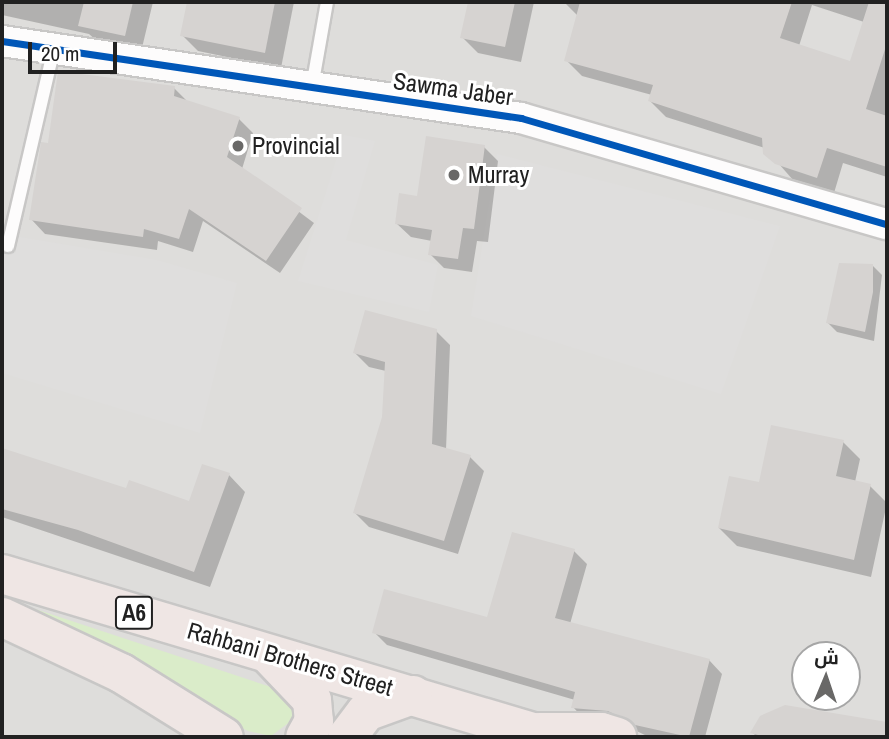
<!DOCTYPE html>
<html>
<head>
<meta charset="utf-8">
<style>
  body { margin:0 }
  #map { position:relative; width:889px; height:739px; overflow:hidden; background:#efedea; font-family:"Archivo Narrow",Cairo,sans-serif }
  div>[style] { position:absolute }
  .residential>* { inset:0; background:#dedddb }
  .grass>* { inset:0; background:#daecc9 }
  .parking>* { inset:0; background:#dfdedd }
  .shadow>* { inset:0; background:#0003 }
  .building>* { inset:0; background:#d6d3d1 }
  .roads { filter:drop-shadow(2px 0 #c8c7c6) drop-shadow(-2px 0 #c8c7c6) drop-shadow(0 2px #c8c7c6) drop-shadow(0 -2px #c8c7c6) }
  .service>* { height:12px; margin:-6px; padding:0 6px; transform-origin:6px; border-radius:6px; background:#fdfcfc }
  .tertiary>* { height:30px; margin:-15px; padding:0 15px; transform-origin:15px; border-radius:15px; background:#fdfcfc }
  .trunk>* { height:38px; margin:-19px; padding:0 19px; transform-origin:19px; border-radius:19px; background:#efe6e4 }
  .cycleway>* { height:7px; margin:-3.5px; padding:0 3.5px; transform-origin:3.5px; border-radius:3.5px; background:#0057b8 }
  .dots>* { width:19px; height:19px; translate:-50% -50%; box-sizing:border-box; border:4px solid #fff; border-radius:50% }
  span { translate:-50% -50%; white-space:nowrap; text-align:center; line-height:1.15; -webkit-text-stroke:6px #fff; paint-order:stroke }
  .shield-label span { padding:2px 5px; background:#fff; border:2px solid; border-radius:5px; -webkit-text-stroke-width:0 }
  .shield-label { font-size:23px; color:#212121; font-weight:700 }
  .street-label { font-size:24px; color:#212121 }
  .poi-label { font-size:24px; color:#212121 }
  .left { translate:0 -50%; text-align:left }
  .frame { position:absolute; inset:0; border:4px solid #212121; pointer-events:none }
  .north { position:absolute; left:791px; top:641px; width:70px; height:70px; box-sizing:border-box; background:#fff; border:2px solid #a6a6a6; border-radius:50%; rotate:2deg; font-size:19px; font-weight:700; line-height:28px; text-align:center; color:#212121 }
  .north::after { content:''; display:block; margin:auto; width:24px; height:32px; background:#696867; clip-path:polygon(50% 0,100% 100%,50% 72%,0 100%) }
  .scale { position:absolute; left:28px; top:42px; width:89px; height:32px; box-sizing:border-box; border:4px solid #212121; border-top:0; padding-left:9px; font-size:21px; line-height:24px; white-space:nowrap; color:#212121; -webkit-text-stroke:5px #fff; paint-order:stroke }
</style>
</head>
<body>
<div id="map">
  <div class="residential">
    <i style="clip-path:polygon(evenodd,2px 2px,887px 2px,887px 737px,2px 737px,2px 2px,805px 655px,847px 655px,847px 697px,805px 697px,805px 655px)"></i>
  </div>
  <div class="grass">
    <i style="clip-path:polygon(2px 598px,274px 688px,293px 705px,295px 718px,271px 736px,248px 731px,2px 609px)"></i>
  </div>
  <div class="parking">
    <i style="clip-path:polygon(344px 135px,375px 141px,346px 240px,438px 265px,429px 312px,298px 281px)"></i>
    <i style="clip-path:polygon(497px 154px,780px 226px,721px 394px,471px 316px)"></i>
    <i style="clip-path:polygon(2px 234px,157px 260px,237px 283px,200px 433px,2px 373px)"></i>
  </div>
  <div class="shadow">
    <i style="clip-path:polygon(2px 2px,153px 2px,141px 52px,97px 41px,89px 34px,2px 15px)"></i>
    <i style="clip-path:polygon(189px 2px,294px 2px,281px 68px,198px 51px,182px 35px)"></i>
    <i style="clip-path:polygon(469px 2px,534px 2px,521px 62px,478px 53px,462px 37px)"></i>
    <i style="clip-path:polygon(evenodd,564px 2px,887px 2px,887px 177px,843px 163px,834px 193px,793px 180px,765px 148px,666px 117px,650px 101px,652px 95px,582px 76px,566px 60px,578px 16px,564px 2px,812px 5px,864px 22px,851px 63px,799px 46px,812px 5px)"></i>
    <i style="clip-path:polygon(174px 88px,188px 102px,239px 119px,253px 133px,242px 169px,314px 223px,280px 273px,203px 221px,193px 252px,158px 241px,157px 250px,45px 234px,31px 219px,50px 145px)"></i>
    <i style="clip-path:polygon(484px 147px,498px 161px,488px 242px,477px 241px,472px 272px,444px 268px,430px 254px,432px 241px,411px 237px,396px 223px,419px 198px)"></i>
    <i style="clip-path:polygon(873px 266px,882px 275px,874px 341px,837px 332px,828px 323px)"></i>
    <i style="clip-path:polygon(436px 331px,450px 345px,446px 450px,470px 457px,484px 471px,458px 554px,369px 527px,355px 513px,384px 417px,386px 371px,369px 367px,355px 353px)"></i>
    <i style="clip-path:polygon(843px 442px,860px 459px,855px 482px,870px 486px,887px 503px,871px 577px,737px 546px,719px 528px,760px 485px)"></i>
    <i style="clip-path:polygon(2px 450px,127px 490px,190px 504px,229px 475px,245px 492px,210px 587px,2px 517px)"></i>
    <i style="clip-path:polygon(574px 551px,587px 564px,570px 624px,709px 660px,722px 674px,705px 737px,649px 737px,622px 724px,586px 721px,573px 707px,575px 700px,387px 645px,374px 632px,489px 619px)"></i>
    <i style="clip-path:polygon(786px 707px,887px 724px,887px 737px,757px 737px,752px 732px)"></i>
  </div>
  <div class="building">
    <i style="clip-path:polygon(84px 2px,133px 2px,125px 36px,78px 26px)"></i>
    <i style="clip-path:polygon(187px 2px,275px 2px,265px 53px,180px 36px)"></i>
    <i style="clip-path:polygon(468px 2px,515px 2px,505px 47px,460px 38px)"></i>
    <i style="clip-path:polygon(580px 2px,792px 2px,780px 38px,850px 61px,869px 2px,887px 2px,887px 43px,866px 109px,887px 116px,887px 167px,827px 148px,817px 178px,775px 164px,763px 154px,762px 138px,648px 101px,653px 85px,564px 61px)"></i>
    <i style="clip-path:polygon(58px 71px,175px 86px,174px 96px,240px 117px,227px 157px,302px 208px,266px 261px,189px 209px,179px 239px,144px 229px,143px 237px,29px 220px,41px 142px,48px 143px)"></i>
    <i style="clip-path:polygon(426px 136px,485px 145px,474px 229px,463px 228px,458px 259px,428px 255px,432px 230px,395px 224px,399px 193px,417px 196px)"></i>
    <i style="clip-path:polygon(839px 263px,873px 264px,873px 292px,865px 332px,826px 323px)"></i>
    <i style="clip-path:polygon(365px 310px,437px 329px,432px 444px,471px 455px,444px 541px,353px 513px,382px 417px,385px 362px,353px 353px)"></i>
    <i style="clip-path:polygon(771px 425px,844px 440px,836px 476px,871px 484px,854px 560px,718px 528px,729px 476px,759px 482px)"></i>
    <i style="clip-path:polygon(2px 448px,126px 488px,129px 480px,189px 501px,202px 464px,230px 473px,194px 572px,78px 530px,2px 509px)"></i>
    <i style="clip-path:polygon(512px 532px,575px 549px,555px 618px,710px 659px,689px 737px,635px 725px,608px 711px,571px 708px,575px 692px,372px 633px,384px 589px,487px 617px)"></i>
    <i style="clip-path:polygon(785px 705px,887px 722px,887px 737px,766px 737px,750px 733px,760px 716px)"></i>
  </div>
  <div class="roads">
    <div class="service">
      <i style="left:312px;top:87px;width:86px;rotate:-80deg"></i>
      <i style="left:8px;top:246px;width:203px;rotate:-76.9deg"></i>
    </div>
    <div class="tertiary">
      <i style="left:2px;top:41px;width:525px;rotate:8.44deg"></i>
      <i style="left:521px;top:118px;width:381px;rotate:16.2deg"></i>
    </div>
    <div class="trunk">
      <i style="left:2px;top:574px;width:571px;rotate:16.59deg"></i>
      <i style="left:2px;top:617px;width:132px;rotate:25.2deg"></i>
      <i style="left:121px;top:673px;width:121px;rotate:31.9deg"></i>
      <i style="left:271px;top:657px;width:59px;rotate:46.4deg"></i>
      <i style="left:312px;top:700px;width:21px;rotate:85deg"></i>
      <i style="left:314px;top:721px;width:18px;rotate:119deg"></i>
      <i style="left:539px;top:732px;width:62px"></i>
      <i style="left:601px;top:732px;width:17px;rotate:17deg"></i>
      <i style="left:347px;top:737px;width:31px;rotate:-53deg"></i>
      <i style="left:366px;top:712px;width:50px;rotate:-19.9deg"></i>
    </div>
  </div>
  <div class="cycleway">
    <i style="left:2px;top:41px;width:525px;rotate:8.44deg"></i>
    <i style="left:521px;top:118px;width:381px;rotate:16.2deg"></i>
  </div>
  <div class="dots">
    <i style="left:238px;top:146px;background:#696867"></i>
    <i style="left:454px;top:175px;background:#696867"></i>
  </div>
  <div class="shield-label">
    <span style="left:134px;top:613px">A6</span>
  </div>
  <div class="street-label">
    <span style="left:453px;top:89px;rotate:8deg">Sawma Jaber</span>
    <span style="left:290px;top:659px;rotate:16deg">Rahbani Brothers Street</span>
  </div>
  <div class="poi-label">
    <span class="left" style="left:252px;top:146px">Provincial</span>
    <span class="left" style="left:468px;top:175px">Murray</span>
  </div>
  <div class="frame"></div>
  <div class="north">ش</div>
  <div class="scale">20 m</div>
</div>
</body>
</html>
